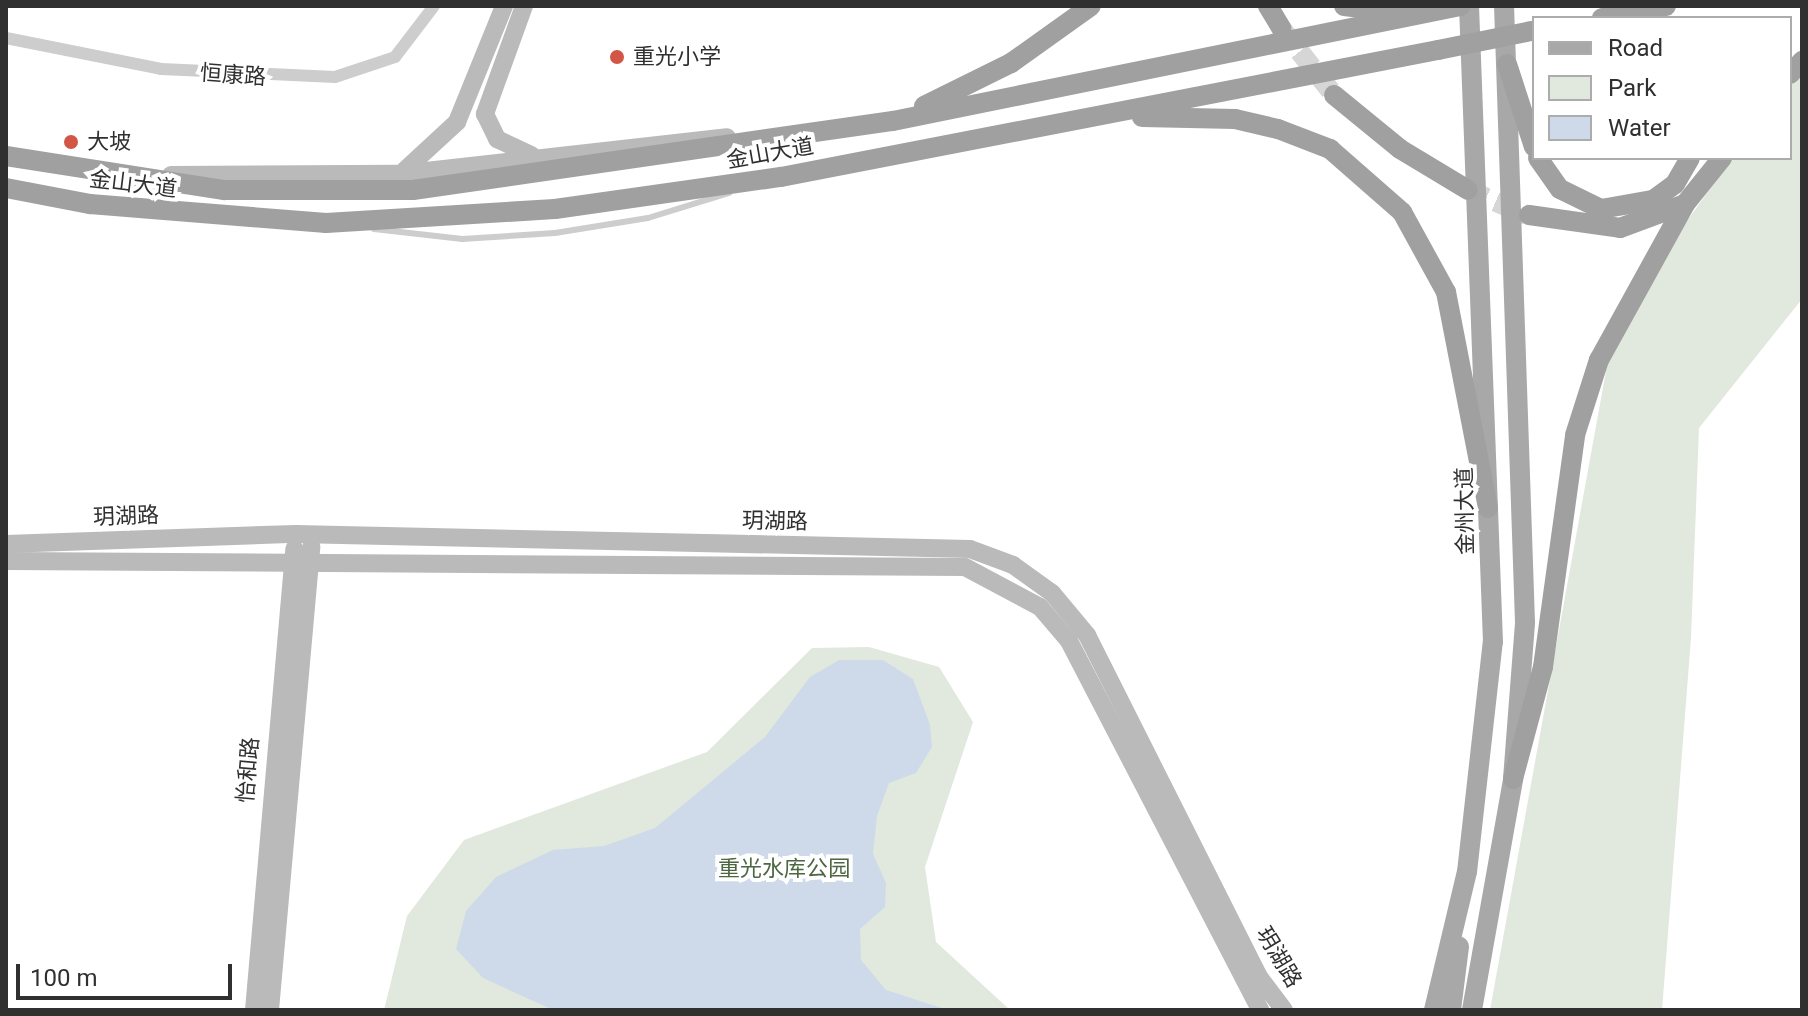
<!DOCTYPE html>
<html>
<head>
<meta charset="utf-8">
<style>
  body { margin:0 }
  #map { position:relative; width:1808px; height:1016px; overflow:hidden; background:#fff; font-family:Roboto,"Noto Sans SC",sans-serif }
  div>[style] { position:absolute }
  .green>* { inset:0; background:#e1e8dd }
  .water>* { inset:0; background:#cedae9 }
  .trunk-tunnel>* { height:20px; margin-top:-10px; transform-origin:0; background:repeating-linear-gradient(90deg,#d6d6d6 0 20px,transparent 0 30px) }
  .service>* { height:6px; margin:-3px; padding:0 3px; transform-origin:3px; border-radius:3px; background:#cdcdcd }
  .minor>* { height:12px; margin:-6px; padding:0 6px; transform-origin:6px; border-radius:6px; background:#cdcdcd }
  .secondary>* { height:18px; margin:-9px; padding:0 9px; transform-origin:9px; border-radius:9px; background:#bababa }
  .primary>* { height:20px; margin:-10px; padding:0 10px; transform-origin:10px; border-radius:10px; background:#a8a8a8 }
  .trunk>* { height:20px; margin:-10px; padding:0 10px; transform-origin:10px; border-radius:10px; background:#a0a0a0 }
  .trunk-bridge>* { height:20px; margin:-10px; padding:0 10px; transform-origin:10px; border-radius:10px; background:#a0a0a0 }
  .dots>* { width:22px; height:22px; translate:-50% -50%; box-sizing:border-box; border:4px solid #fff; border-radius:50% }
  span { translate:-50% -50%; white-space:nowrap; text-align:center; line-height:1.15; -webkit-text-stroke:8px #fff; paint-order:stroke }
  .poi-label { font-size:22px; color:#303030 }
  .left { translate:0 -50%; text-align:left }
  .street-label { font-size:22px; color:#303030 }
  .park-label { font-size:22px; color:#4d6742 }
  .frame { position:absolute; inset:0; border:8px solid #303030; pointer-events:none }
  .legend { position:absolute; left:1532px; top:16px; width:260px; height:144px; box-sizing:border-box; background:#fff; border:2px solid #acacac; margin:0; padding:10px 14px; list-style:none; font-size:24px; color:#303030 }
  .legend li { display:flex; align-items:center; gap:16px; height:40px }
  .legend b { width:40px; border:2px solid #acacac }
  .scale { position:absolute; left:16px; top:964px; width:216px; height:36px; box-sizing:border-box; border:4px solid #303030; border-top:0; padding-left:10px; font-size:24px; line-height:28px; white-space:nowrap; color:#303030; -webkit-text-stroke:6px #fff; paint-order:stroke }
</style>
</head>
<body>
<div id="map">
  <div class="green">
    <i style="clip-path:polygon(1802px 70px,1802px 299px,1699px 428px,1691px 638px,1662px 1010px,1490px 1010px,1608px 360px,1647px 277px,1732px 158px,1790px 158px,1790px 84px)"></i>
    <i style="clip-path:polygon(869px 647px,939px 667px,973px 722px,925px 867px,936px 942px,1010px 1010px,384px 1010px,407px 916px,464px 840px,707px 752px,812px 648px)"></i>
  </div>
  <div class="water">
    <i style="clip-path:polygon(839px 660px,883px 660px,913px 679px,930px 725px,932px 747px,916px 773px,889px 783px,877px 816px,873px 854px,886px 883px,885px 907px,860px 929px,861px 960px,886px 990px,948px 1010px,553px 1010px,483px 978px,456px 949px,466px 911px,496px 877px,553px 850px,604px 846px,655px 828px,765px 737px,810px 677px)"></i>
  </div>
  <div class="trunk-tunnel">
    <i style="left:1281px;top:28px;width:85px;rotate:51.7deg"></i>
    <i style="left:1468px;top:190px;width:64px;rotate:23deg"></i>
  </div>
  <div class="service">
    <i style="left:374px;top:229px;width:89px;rotate:6.5deg"></i>
    <i style="left:462px;top:239px;width:93px;rotate:-3.7deg"></i>
    <i style="left:555px;top:233px;width:94px;rotate:-9.2deg"></i>
    <i style="left:648px;top:218px;width:85px;rotate:-17.2deg"></i>
  </div>
  <div class="minor">
    <i style="left:6px;top:38px;width:158px;rotate:11.3deg"></i>
    <i style="left:161px;top:69px;width:174px;rotate:2.6deg"></i>
    <i style="left:335px;top:77px;width:63px;rotate:-18.4deg"></i>
    <i style="left:395px;top:57px;width:64px;rotate:-52.6deg"></i>
  </div>
  <div class="secondary">
    <i style="left:524px;top:6px;width:115px;rotate:109.9deg"></i>
    <i style="left:485px;top:114px;width:28px;rotate:64deg"></i>
    <i style="left:497px;top:139px;width:38px;rotate:25deg"></i>
    <i style="left:405px;top:170px;width:71px;rotate:-42.7deg"></i>
    <i style="left:457px;top:122px;width:125px;rotate:-67.9deg"></i>
    <i style="left:171px;top:175px;width:228px;rotate:-0.3deg"></i>
    <i style="left:399px;top:174px;width:330px;rotate:-6.4deg"></i>
    <i style="left:6px;top:544px;width:290px;rotate:-2deg"></i>
    <i style="left:296px;top:534px;width:674px;rotate:1.27deg"></i>
    <i style="left:970px;top:549px;width:46px;rotate:20.4deg"></i>
    <i style="left:1013px;top:565px;width:48px;rotate:35.7deg"></i>
    <i style="left:1052px;top:593px;width:55px;rotate:50.2deg"></i>
    <i style="left:1087px;top:635px;width:383px;rotate:63.3deg"></i>
    <i style="left:1259px;top:977px;width:41px;rotate:52.9deg"></i>
    <i style="left:6px;top:561px;width:959px;rotate:0.36deg"></i>
    <i style="left:965px;top:567px;width:85px;rotate:28.1deg"></i>
    <i style="left:1040px;top:607px;width:45px;rotate:49.5deg"></i>
    <i style="left:1069px;top:641px;width:416px;rotate:62.6deg"></i>
    <i style="left:254px;top:1010px;width:463px;rotate:-85deg"></i>
    <i style="left:270px;top:1010px;width:465px;rotate:-84.9deg"></i>
  </div>
  <div class="primary">
    <i style="left:1434px;top:1010px;width:142px;rotate:-76.6deg"></i>
    <i style="left:1467px;top:872px;width:231px;rotate:-83.6deg"></i>
    <i style="left:1493px;top:642px;width:636px;rotate:-92.16deg"></i>
    <i style="left:1451px;top:1010px;width:64px;rotate:-82.8deg"></i>
    <i style="left:1472px;top:1010px;width:235px;rotate:-79.9deg"></i>
    <i style="left:1513px;top:779px;width:157px;rotate:-85.6deg"></i>
    <i style="left:1525px;top:622px;width:616px;rotate:-91.95deg"></i>
  </div>
  <div class="trunk">
    <i style="left:1268px;top:6px;width:26px;rotate:59deg"></i>
    <i style="left:1344px;top:6px;width:52px;rotate:6.6deg"></i>
    <i style="left:1602px;top:18px;width:65px;rotate:-10.6deg"></i>
    <i style="left:1507px;top:64px;width:87px;rotate:72deg"></i>
    <i style="left:1790px;top:74px;width:18px;rotate:-47deg"></i>
    <i style="left:1334px;top:95px;width:85px;rotate:39.3deg"></i>
    <i style="left:1400px;top:149px;width:79px;rotate:31.1deg"></i>
    <i style="left:924px;top:106px;width:97px;rotate:-26.3deg"></i>
    <i style="left:1011px;top:63px;width:98px;rotate:-35.5deg"></i>
    <i style="left:1142px;top:117px;width:93px;rotate:1.2deg"></i>
    <i style="left:1235px;top:119px;width:44px;rotate:13.1deg"></i>
    <i style="left:1278px;top:129px;width:56px;rotate:21deg"></i>
    <i style="left:1330px;top:149px;width:96px;rotate:41.2deg"></i>
    <i style="left:1402px;top:212px;width:91px;rotate:61.2deg"></i>
    <i style="left:1446px;top:292px;width:220px;rotate:79deg"></i>
    <i style="left:6px;top:156px;width:221px;rotate:8.9deg"></i>
    <i style="left:224px;top:190px;width:189px"></i>
    <i style="left:413px;top:190px;width:485px;rotate:-8.2deg"></i>
    <i style="left:893px;top:121px;width:579px;rotate:-11.47deg"></i>
    <i style="left:1538px;top:158px;width:38px;rotate:55deg"></i>
    <i style="left:1560px;top:189px;width:46px;rotate:26deg"></i>
    <i style="left:1601px;top:209px;width:53px;rotate:-9.8deg"></i>
    <i style="left:1653px;top:200px;width:27px;rotate:-36deg"></i>
    <i style="left:1675px;top:184px;width:30px;rotate:-60deg"></i>
    <i style="left:6px;top:188px;width:86px;rotate:10.8deg"></i>
    <i style="left:90px;top:204px;width:237px;rotate:4.6deg"></i>
    <i style="left:326px;top:223px;width:229px;rotate:-3.5deg"></i>
    <i style="left:555px;top:209px;width:228px;rotate:-8.1deg"></i>
    <i style="left:781px;top:177px;width:669px;rotate:-10.94deg"></i>
    <i style="left:1529px;top:215px;width:92px;rotate:8.1deg"></i>
    <i style="left:1620px;top:228px;width:69px;rotate:-20.3deg"></i>
    <i style="left:1513px;top:779px;width:116px;rotate:-75deg"></i>
    <i style="left:1543px;top:667px;width:234px;rotate:-82.1deg"></i>
    <i style="left:1575px;top:435px;width:79px;rotate:-72.3deg"></i>
    <i style="left:1599px;top:360px;width:178px;rotate:-61.1deg"></i>
    <i style="left:1685px;top:204px;width:59px;rotate:-51.2deg"></i>
  </div>
  <div class="trunk-bridge">
    <i style="left:1438px;top:50px;width:95px;rotate:-11.5deg"></i>
  </div>
  <div class="dots">
    <i style="left:617px;top:57px;background:#d35546"></i>
    <i style="left:71px;top:142px;background:#d35546"></i>
  </div>
  <div class="poi-label">
    <span class="left" style="left:633px;top:57px">重光小学</span>
    <span class="left" style="left:87px;top:142px">大坡</span>
  </div>
  <div class="street-label">
    <span style="left:233px;top:75px;rotate:4deg">恒康路</span>
    <span style="left:770px;top:153px;rotate:-10deg">金山大道</span>
    <span style="left:133px;top:184px;rotate:7deg">金山大道</span>
    <span style="left:1465px;top:511px;rotate:-91deg">金州大道</span>
    <span style="left:126px;top:516px;rotate:-2deg">玥湖路</span>
    <span style="left:775px;top:521px;rotate:1deg">玥湖路</span>
    <span style="left:248px;top:770px;rotate:-85deg">怡和路</span>
    <span style="left:1279px;top:957px;rotate:59deg">玥湖路</span>
  </div>
  <div class="park-label">
    <span style="left:784px;top:869px">重光水库公园</span>
  </div>
  <div class="frame"></div>
  <ul class="legend">
  <li><b style="height:10px;background:#a8a8a8"></b>Road</li>
  <li><b style="height:22px;background:#e1e8dd"></b>Park</li>
  <li><b style="height:22px;background:#cedae9"></b>Water</li>
  </ul>
  <div class="scale">100 m</div>
</div>
</body>
</html>
